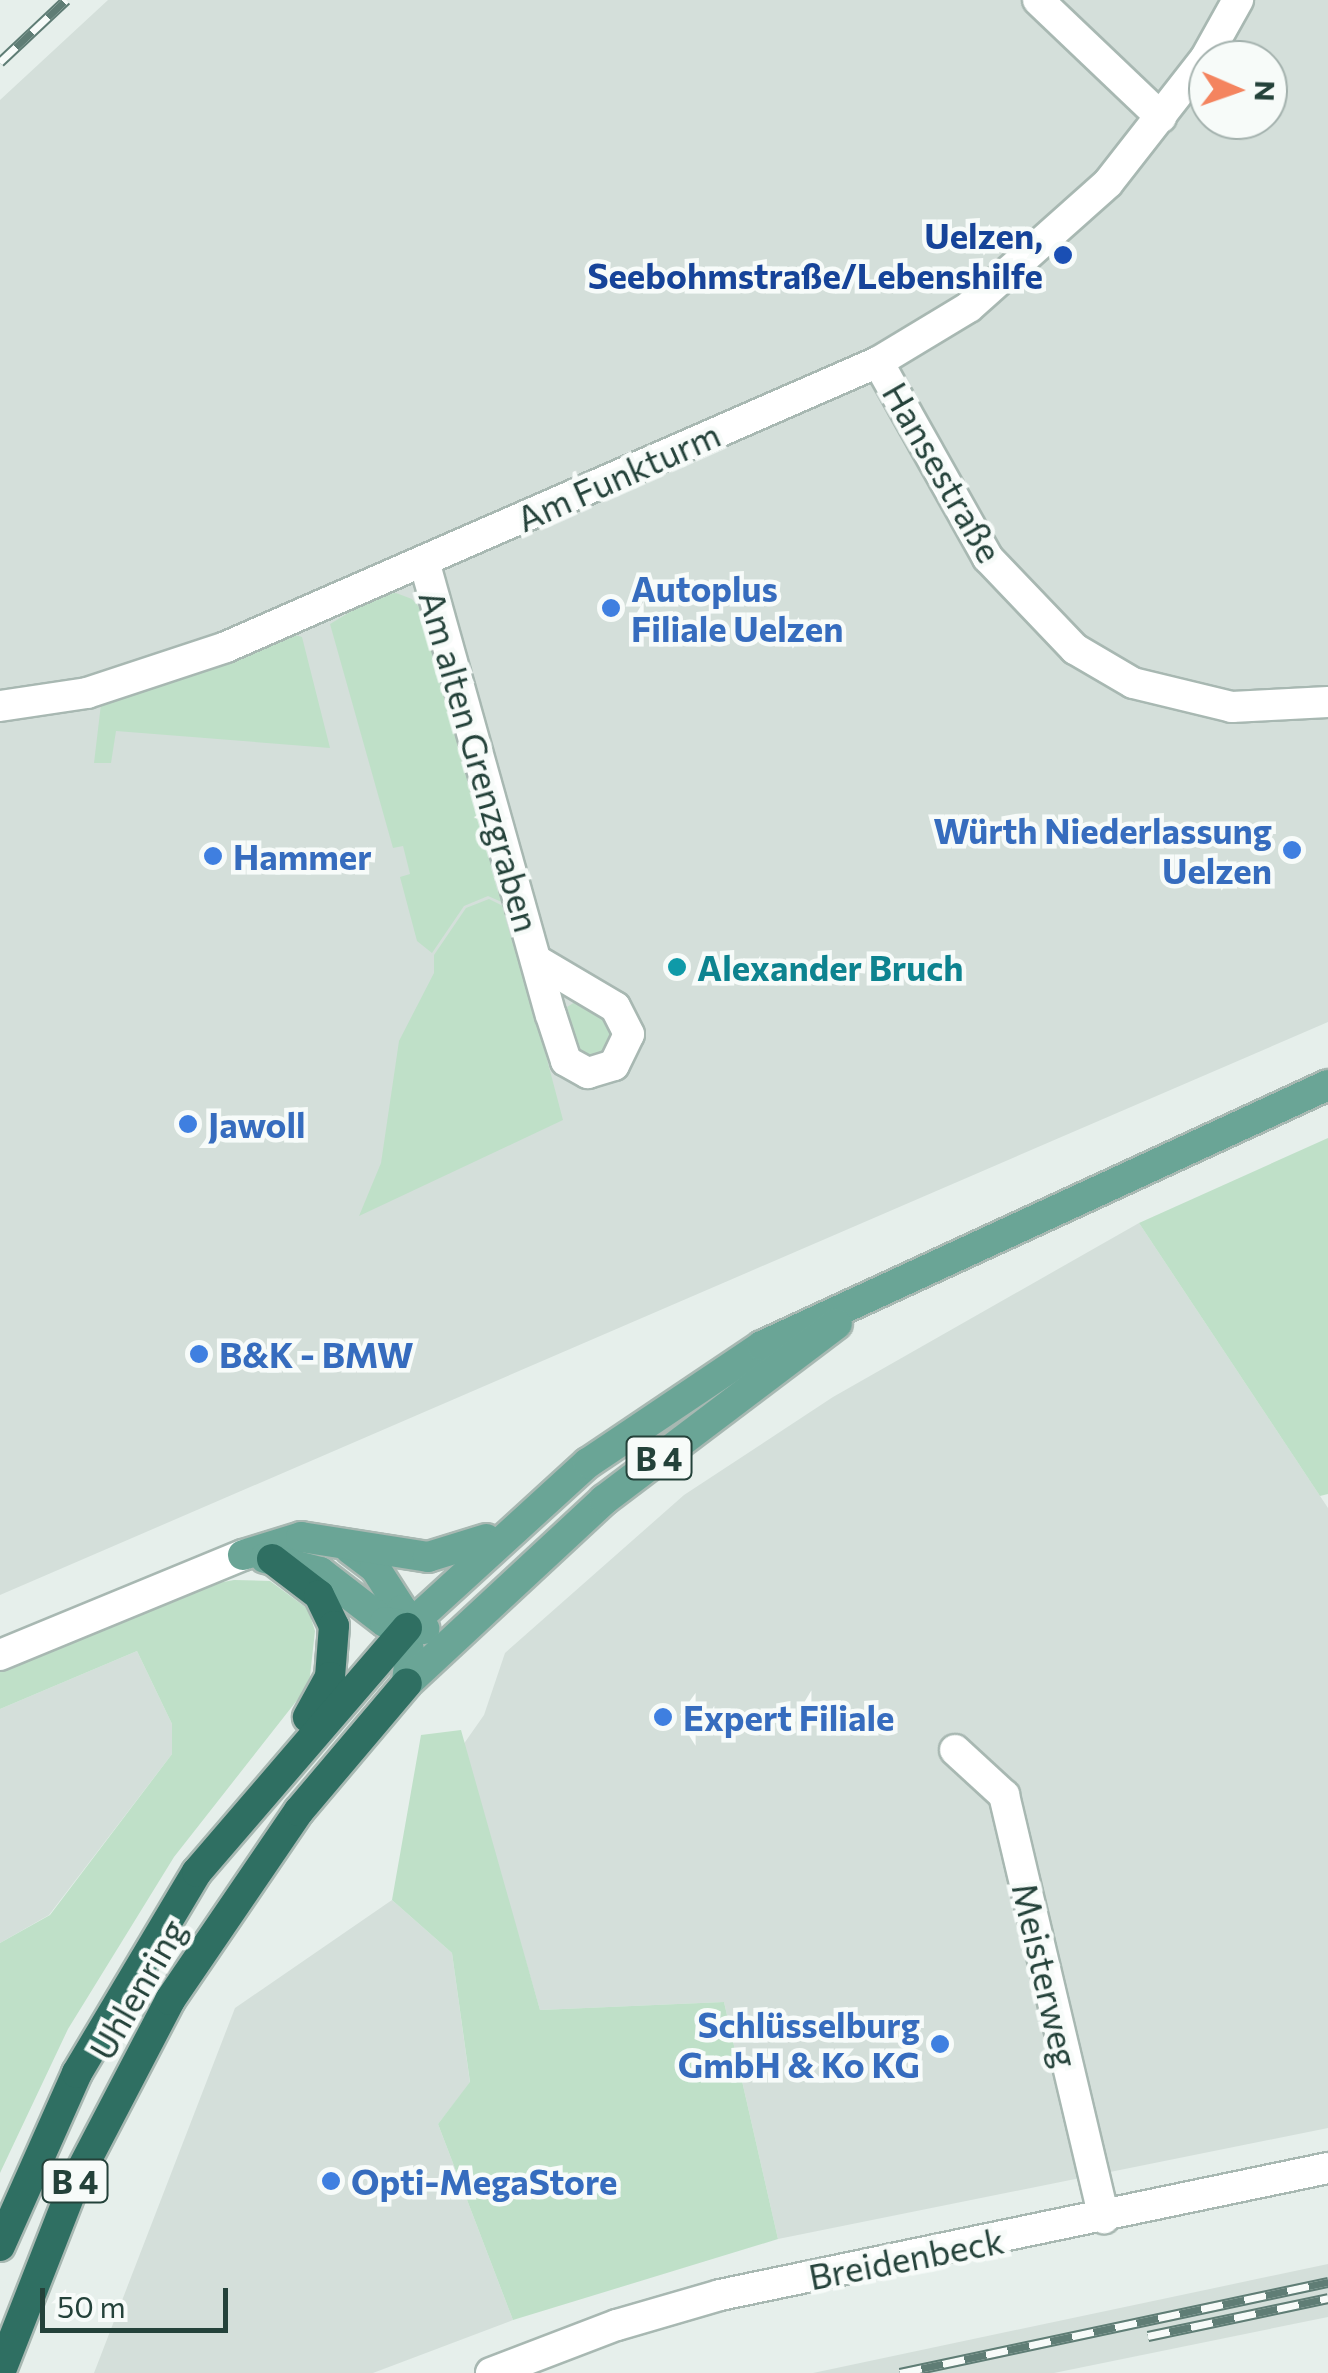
<!DOCTYPE html>
<html>
<head>
<meta charset="utf-8">
<style>
  body { margin:0 }
  #map { position:relative; width:1328px; height:2373px; overflow:hidden; background:#e6efeb; font-family:Commissioner,sans-serif }
  div>[style] { position:absolute }
  .built>* { inset:0; background:#d4dfda }
  .green>* { inset:0; background:#bfe0c8 }
  .roads { filter:drop-shadow(2px 0 #a8b8b2) drop-shadow(-2px 0 #a8b8b2) drop-shadow(0 2px #a8b8b2) drop-shadow(0 -2px #a8b8b2) }
  .street>* { height:30px; margin:-15px; padding:0 15px; transform-origin:15px; border-radius:15px; background:#fff }
  .primary>* { height:30px; margin:-15px; padding:0 15px; transform-origin:15px; border-radius:15px; background:#6aa596 }
  .highway>* { height:30px; margin:-15px; padding:0 15px; transform-origin:15px; border-radius:15px; background:#2f6f62 }
  .rail>* { height:11px; margin-top:-5.5px; transform-origin:0; background:repeating-linear-gradient(90deg,#f7fbf9 0 22px,#5f7d75 0 44px); box-sizing:border-box; border-block:2px solid #5f7d75 }
  .dots>* { width:28px; height:28px; translate:-50% -50%; box-sizing:border-box; border:5px solid #f7fbf9; border-radius:50% }
  span { translate:-50% -50%; white-space:nowrap; text-align:center; line-height:1.15; -webkit-text-stroke:9px #f7fbf9; paint-order:stroke }
  .shield-label span { padding:2px 8px; background:#f7fbf9; border:2px solid; border-radius:8px; -webkit-text-stroke-width:0 }
  .shield-label { font-size:32px; color:#24423a; font-weight:700 }
  .transit-label { font-size:35px; color:#164399; font-weight:700 }
  .right { translate:-100% -50%; text-align:right }
  .street-label { font-size:35px; color:#24423a }
  .shop-label { font-size:35px; color:#366cbe; font-weight:700 }
  .left { translate:0 -50%; text-align:left }
  .culture-label { font-size:35px; color:#0d838f; font-weight:700 }
  .north { position:absolute; left:1188px; top:40px; width:100px; height:100px; box-sizing:border-box; background:#f7fbf9; border:2px solid #a3b1ad; border-radius:50%; rotate:92deg; font-size:28px; font-weight:700; line-height:40px; text-align:center; color:#24423a }
  .north::after { content:''; display:block; margin:auto; width:35px; height:45px; background:#f4845f; clip-path:polygon(50% 0,100% 100%,50% 72%,0 100%) }
  .scale { position:absolute; left:40px; top:2288px; width:188px; height:45px; box-sizing:border-box; border:5px solid #24423a; border-top:0; padding-left:12px; font-size:30px; line-height:35px; white-space:nowrap; color:#24423a; -webkit-text-stroke:8px #f7fbf9; paint-order:stroke }
</style>
</head>
<body>
<div id="map">
  <div class="built">
    <i style="clip-path:polygon(evenodd,108px 0,1328px 0,1328px 1022px,0 1595px,0 100px,108px 0,1208px 60px,1268px 60px,1268px 120px,1208px 120px,1208px 60px)"></i>
    <i style="clip-path:polygon(1139px 1223px,1328px 1508px,1328px 2128px,778px 2239px,724px 2002px,540px 2010px,463px 1745px,484px 1715px,505px 1653px,684px 1495px,833px 1397px)"></i>
    <i style="clip-path:polygon(137px 1651px,172px 1724px,172px 1754px,49px 1915px,0 1943px,0 1709px)"></i>
    <i style="clip-path:polygon(392px 1900px,452px 1953px,470px 2083px,438px 2124px,513px 2320px,373px 2373px,94px 2373px,235px 2008px)"></i>
    <i style="clip-path:polygon(1328px 2264px,1328px 2317px,1054px 2373px,813px 2373px)"></i>
  </div>
  <div class="green">
    <i style="clip-path:polygon(396px 593px,412px 599px,425px 614px,504px 903px,488px 896px,464px 906px,432px 953px,417px 941px,400px 877px,410px 874px,403px 846px,393px 848px,330px 624px,380px 594px)"></i>
    <i style="clip-path:polygon(292px 634px,302px 637px,330px 748px,116px 731px,111px 763px,94px 763px,101px 704px)"></i>
    <i style="clip-path:polygon(489px 899px,507px 908px,563px 1120px,359px 1216px,381px 1163px,399px 1041px,434px 973px,434px 955px,466px 908px)"></i>
    <i style="clip-path:polygon(580px 999px,602px 1009px,616px 1038px,599px 1060px,579px 1053px,567px 1007px)"></i>
    <i style="clip-path:polygon(1328px 1138px,1328px 1494px,1320px 1496px,1139px 1223px)"></i>
    <i style="clip-path:polygon(234px 1580px,270px 1581px,308px 1609px,315px 1631px,309px 1685px,174px 1857px,68px 2029px,0 2173px,0 1943px,50px 1915px,172px 1754px,172px 1724px,137px 1651px,0 1709px,0 1669px,207px 1585px)"></i>
    <i style="clip-path:polygon(461px 1730px,540px 2010px,724px 2002px,778px 2239px,513px 2320px,438px 2124px,470px 2082px,452px 1953px,392px 1900px,421px 1735px)"></i>
  </div>
  <div class="roads">
    <div class="street">
      <i style="left:1038px;top:0;width:170px;rotate:43.6deg"></i>
      <i style="left:878px;top:362px;width:225px;rotate:60.7deg"></i>
      <i style="left:988px;top:558px;width:126px;rotate:46.3deg"></i>
      <i style="left:1075px;top:649px;width:67px;rotate:30.4deg"></i>
      <i style="left:1133px;top:683px;width:102px;rotate:13.6deg"></i>
      <i style="left:1232px;top:707px;width:96px;rotate:-3deg"></i>
      <i style="left:424px;top:561px;width:471px;rotate:74.4deg"></i>
      <i style="left:551px;top:1015px;width:48px;rotate:71.9deg"></i>
      <i style="left:566px;top:1061px;width:25px;rotate:29deg"></i>
      <i style="left:588px;top:1073px;width:27px;rotate:-17deg"></i>
      <i style="left:614px;top:1065px;width:34px;rotate:-64deg"></i>
      <i style="left:629px;top:1034px;width:30px;rotate:-117deg"></i>
      <i style="left:615px;top:1007px;width:92px;rotate:-149.3deg"></i>
      <i style="left:0;top:706px;width:88px;rotate:-8.5deg"></i>
      <i style="left:87px;top:693px;width:146px;rotate:-18.3deg"></i>
      <i style="left:226px;top:647px;width:712px;rotate:-23.61deg"></i>
      <i style="left:878px;top:362px;width:106px;rotate:-31.1deg"></i>
      <i style="left:969px;top:307px;width:186px;rotate:-41.7deg"></i>
      <i style="left:1108px;top:183px;width:157px;rotate:-52deg"></i>
      <i style="left:1205px;top:59px;width:68px;rotate:-60.8deg"></i>
      <i style="left:0;top:1655px;width:263px;rotate:-22.4deg"></i>
      <i style="left:955px;top:1750px;width:67px;rotate:42.6deg"></i>
      <i style="left:1004px;top:1795px;width:435px;rotate:76.7deg"></i>
      <i style="left:491px;top:2373px;width:135px;rotate:-20.9deg"></i>
      <i style="left:617px;top:2325px;width:107px;rotate:-16.2deg"></i>
      <i style="left:720px;top:2295px;width:621px;rotate:-11.8deg"></i>
    </div>
    <div class="primary">
      <i style="left:350px;top:1549px;width:31px;rotate:37deg"></i>
      <i style="left:375px;top:1568px;width:50px;rotate:57.3deg"></i>
      <i style="left:402px;top:1610px;width:48px;rotate:80.3deg"></i>
      <i style="left:410px;top:1657px;width:26px;rotate:97deg"></i>
      <i style="left:243px;top:1555px;width:61px;rotate:-17.2deg"></i>
      <i style="left:301px;top:1537px;width:129px;rotate:8.9deg"></i>
      <i style="left:428px;top:1557px;width:61px;rotate:-17.2deg"></i>
      <i style="left:265px;top:1558px;width:57px;rotate:14.3deg"></i>
      <i style="left:320px;top:1572px;width:82px;rotate:37.6deg"></i>
      <i style="left:385px;top:1622px;width:40px;rotate:10deg"></i>
      <i style="left:407px;top:1628px;width:245px;rotate:-42.4deg"></i>
      <i style="left:588px;top:1463px;width:210px;rotate:-33.9deg"></i>
      <i style="left:762px;top:1346px;width:623px;rotate:-24.76deg"></i>
      <i style="left:407px;top:1683px;width:269px;rotate:-42.9deg"></i>
      <i style="left:604px;top:1500px;width:292px;rotate:-37.1deg"></i>
    </div>
    <div class="highway">
      <i style="left:272px;top:1559px;width:59px;rotate:37.5deg"></i>
      <i style="left:319px;top:1595px;width:34px;rotate:64deg"></i>
      <i style="left:334px;top:1626px;width:51px;rotate:94.5deg"></i>
      <i style="left:330px;top:1677px;width:46px;rotate:118.8deg"></i>
      <i style="left:0;top:2246px;width:189px;rotate:-66deg"></i>
      <i style="left:77px;top:2073px;width:234px;rotate:-59.2deg"></i>
      <i style="left:197px;top:1872px;width:322px;rotate:-49.3deg"></i>
      <i style="left:0;top:2373px;width:203px;rotate:-68.6deg"></i>
      <i style="left:74px;top:2184px;width:208px;rotate:-62.4deg"></i>
      <i style="left:170px;top:2000px;width:229px;rotate:-55.7deg"></i>
      <i style="left:299px;top:1811px;width:167px;rotate:-49.8deg"></i>
    </div>
  </div>
  <div class="rail">
    <i style="left:0;top:62px;width:91px;rotate:-43.2deg"></i>
    <i style="left:1148px;top:2336px;width:184px;rotate:-11.9deg"></i>
    <i style="left:900px;top:2373px;width:438px;rotate:-12deg"></i>
  </div>
  <div class="dots">
    <i style="left:1063px;top:255px;background:#1a4fb4"></i>
    <i style="left:611px;top:608px;background:#3f7fe0"></i>
    <i style="left:1292px;top:850px;background:#3f7fe0"></i>
    <i style="left:213px;top:856px;background:#3f7fe0"></i>
    <i style="left:677px;top:967px;background:#0f9aa8"></i>
    <i style="left:188px;top:1124px;background:#3f7fe0"></i>
    <i style="left:199px;top:1354px;background:#3f7fe0"></i>
    <i style="left:663px;top:1717px;background:#3f7fe0"></i>
    <i style="left:940px;top:2044px;background:#3f7fe0"></i>
    <i style="left:331px;top:2181px;background:#3f7fe0"></i>
  </div>
  <div class="shield-label">
    <span style="left:659px;top:1458px">B 4</span>
    <span style="left:75px;top:2181px">B 4</span>
  </div>
  <div class="transit-label">
    <span class="right" style="left:1043px;top:255px">Uelzen,<br>Seebohmstraße/Lebenshilfe</span>
  </div>
  <div class="street-label">
    <span style="left:943px;top:472px;rotate:60deg">Hansestraße</span>
    <span style="left:618px;top:476px;rotate:-24deg">Am Funkturm</span>
    <span style="left:480px;top:761px;rotate:74deg">Am alten Grenzgraben</span>
    <span style="left:1046px;top:1975px;rotate:77deg">Meisterweg</span>
    <span style="left:137px;top:1989px;rotate:-60deg">Uhlenring</span>
    <span style="left:906px;top:2258px;rotate:-11deg">Breidenbeck</span>
  </div>
  <div class="shop-label">
    <span class="left" style="left:631px;top:608px">Autoplus<br>Filiale Uelzen</span>
    <span class="right" style="left:1272px;top:850px">Würth Niederlassung<br>Uelzen</span>
    <span class="left" style="left:233px;top:856px">Hammer</span>
    <span class="left" style="left:208px;top:1124px">Jawoll</span>
    <span class="left" style="left:219px;top:1354px">B&amp;K - BMW</span>
    <span class="left" style="left:683px;top:1717px">Expert Filiale</span>
    <span class="right" style="left:920px;top:2044px">Schlüsselburg<br>GmbH &amp; Ko KG</span>
    <span class="left" style="left:351px;top:2181px">Opti-MegaStore</span>
  </div>
  <div class="culture-label">
    <span class="left" style="left:697px;top:967px">Alexander Bruch</span>
  </div>
  <div class="north">N</div>
  <div class="scale">50 m</div>
</div>
</body>
</html>
